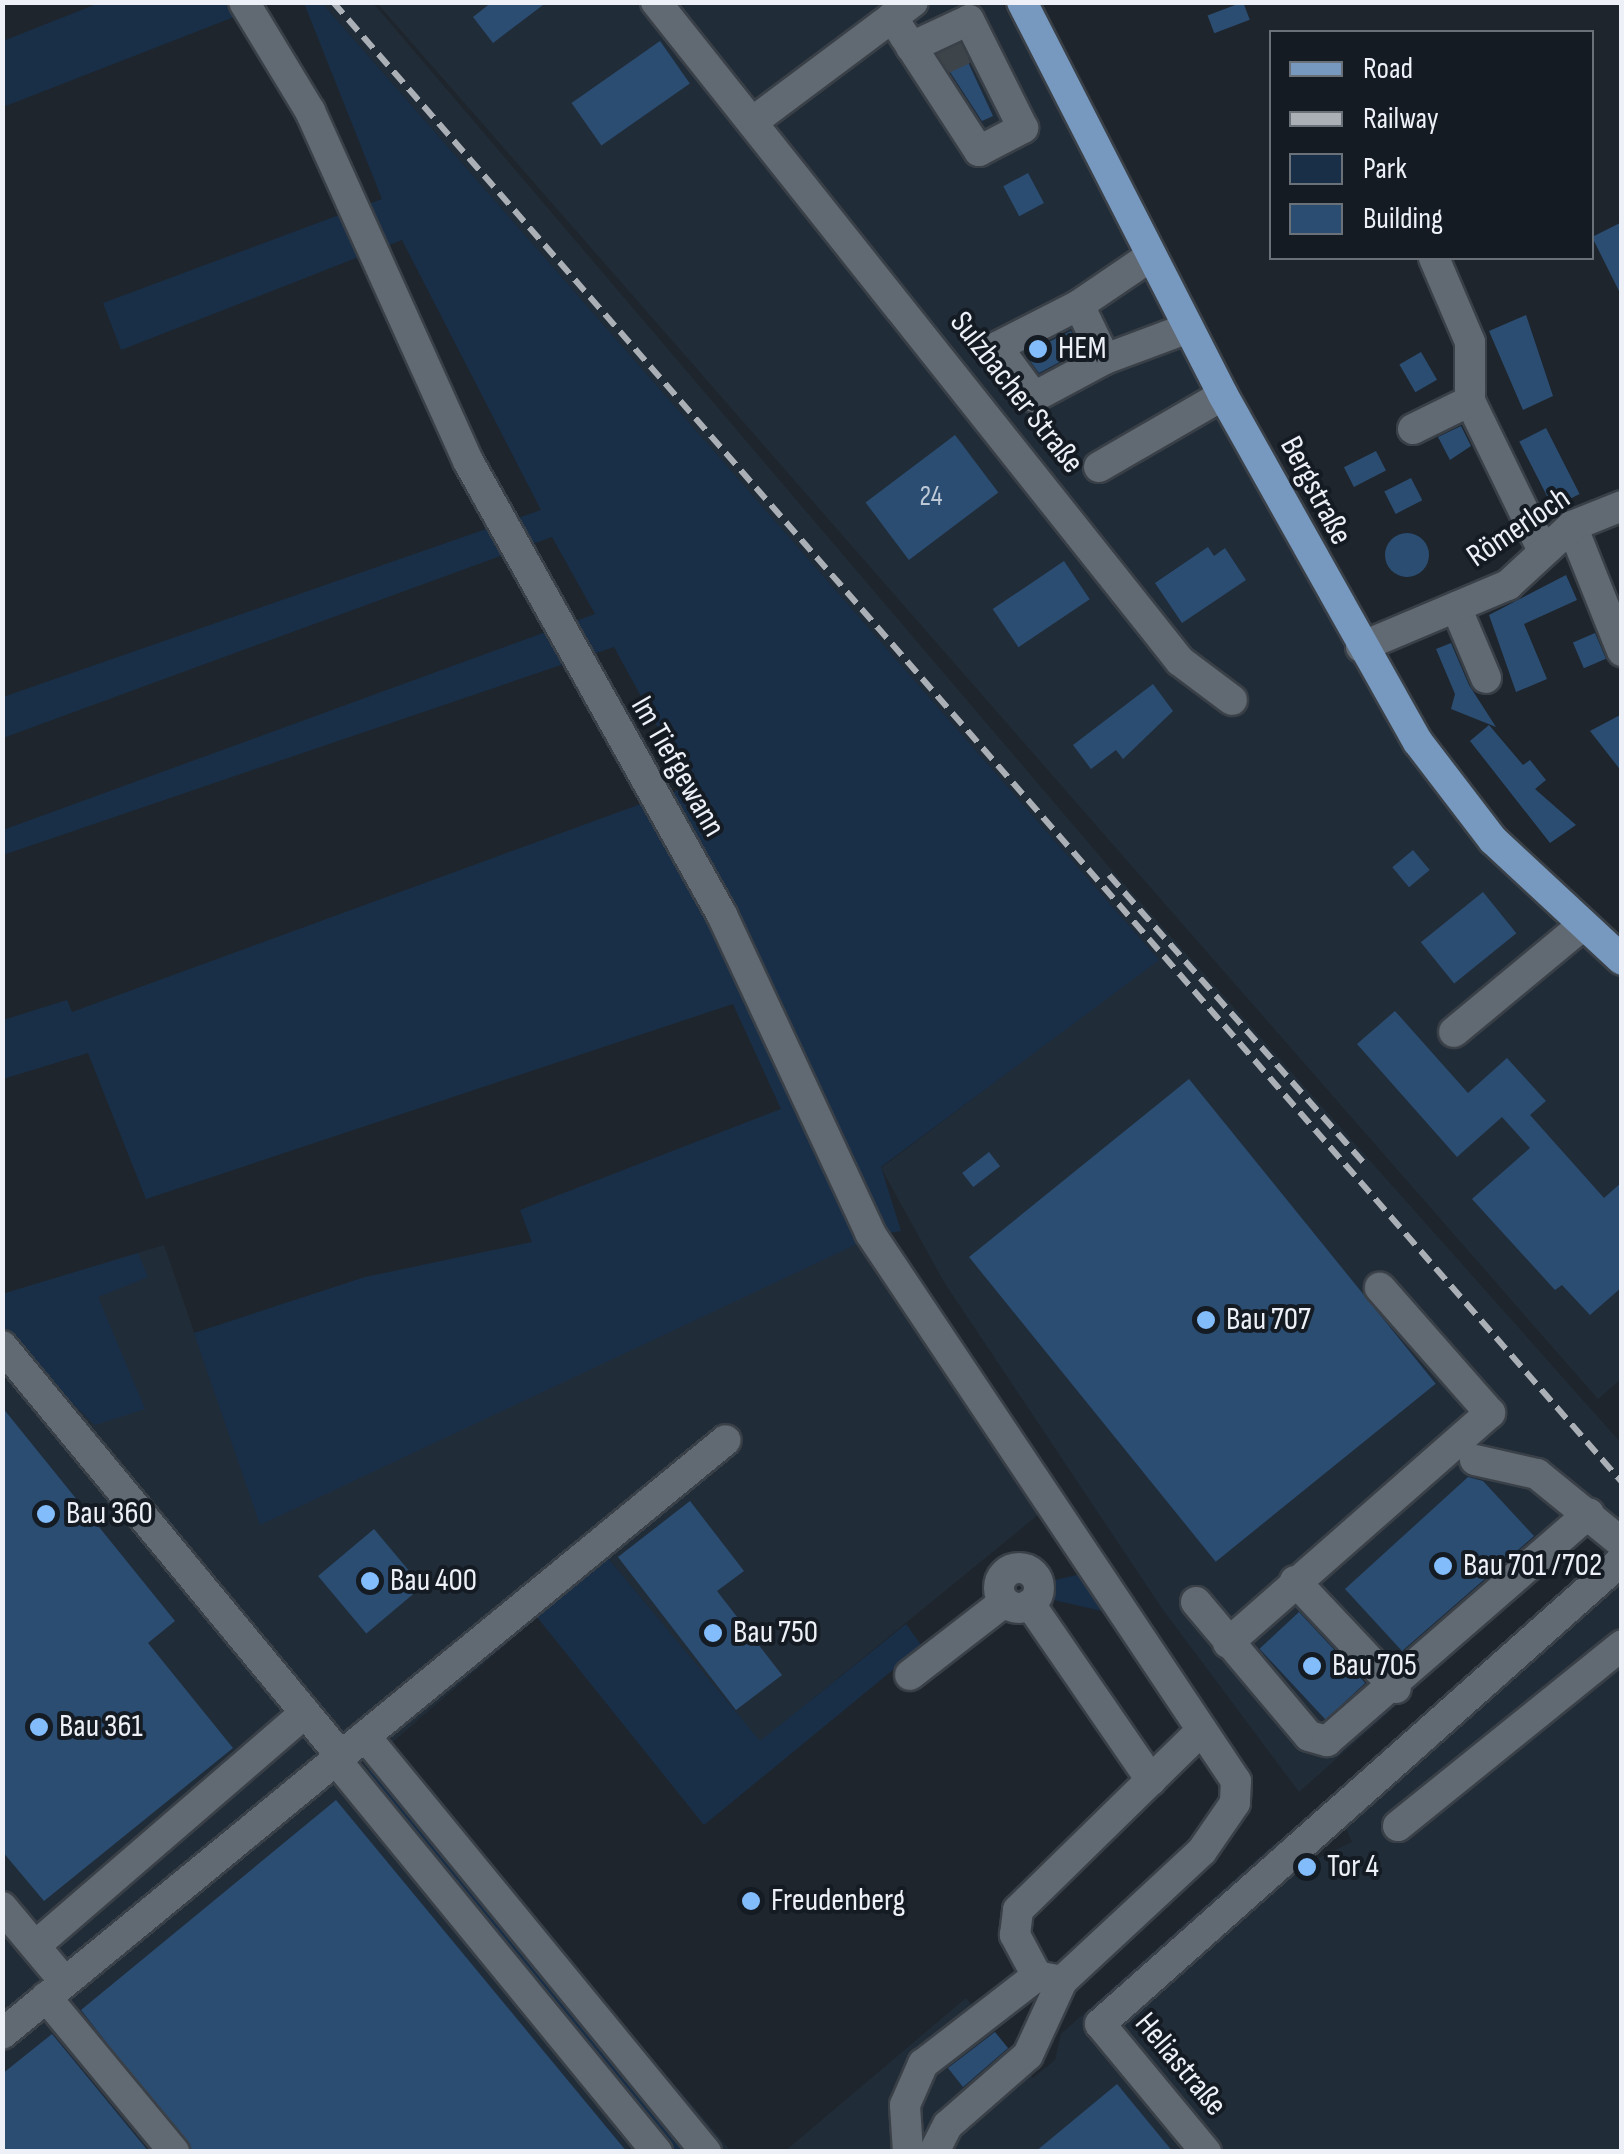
<!DOCTYPE html>
<html>
<head>
<meta charset="utf-8">
<style>
  body { margin:0 }
  #map { position:relative; width:1624px; height:2154px; overflow:hidden; background:#1e252c; font-family:"Sofia Sans Condensed",sans-serif }
  div>[style] { position:absolute }
  .built>* { inset:0; background:#212c39 }
  .green>* { inset:0; background:#192f48 }
  .building>* { inset:0; background:#2b4d72; transform-origin:0 0 }
  .round { border-radius:50% }
  .minor-tunnel>* { height:30px; margin-top:-15px; transform-origin:0; background:repeating-linear-gradient(90deg,#3d444a 0 30px,transparent 0 45px) }
  .roads { filter:drop-shadow(2px 0 #3a4047) drop-shadow(-2px 0 #3a4047) drop-shadow(0 2px #3a4047) drop-shadow(0 -2px #3a4047) }
  .minor>* { height:30px; margin:-15px; padding:0 15px; transform-origin:15px; border-radius:15px; background:#616972 }
  .minor>.ring { margin:-15px; padding:0; box-sizing:content-box; background:none; border:30px solid #616972; border-radius:50% }
  .major>* { height:30px; margin:-15px; padding:0 15px; transform-origin:15px; border-radius:15px; background:#7799bf }
  .rail>* { height:6px; margin-top:-3px; transform-origin:0; background:repeating-linear-gradient(90deg,#abb0b6 0 15px,transparent 0 23px) }
  .dots>* { width:28px; height:28px; translate:-50% -50%; box-sizing:border-box; border:5px solid #151b23; border-radius:50% }
  span { translate:-50% -50%; white-space:nowrap; text-align:center; line-height:1.15; -webkit-text-stroke:8px #151b23; paint-order:stroke }
  .number-label { font-size:28px; color:#bcc8d6 }
  .number-label span { -webkit-text-stroke-width:0 }
  .poi-label { font-size:32px; color:#edf1f7 }
  .left { translate:0 -50%; text-align:left }
  .street-label { font-size:32px; color:#edf1f7 }
  .frame { position:absolute; inset:0; border:5px solid #edf1f7; pointer-events:none }
  .legend { position:absolute; left:1269px; top:30px; width:325px; height:230px; box-sizing:border-box; background:#151b23; border:2px solid #6b7178; margin:0; padding:12px 18px; list-style:none; font-size:30px; color:#edf1f7 }
  .legend li { display:flex; align-items:center; gap:20px; height:50px }
  .legend b { width:50px; border:2px solid #6b7178 }
</style>
</head>
<body>
<div id="map">
  <div class="built">
    <i style="clip-path:polygon(322px 3px,373px 3px,1109px 867px,1621px 1443px,1621px 1556px,1597px 1527px,1299px 1792px,1161px 1607px,944px 1282px,881px 1168px,1158px 959px)"></i>
    <i style="clip-path:polygon(377px 3px,1002px 3px,1398px 742px,1446px 808px,1621px 978px,1621px 1379px,1598px 1399px)"></i>
    <i style="clip-path:polygon(876px 1234px,1050px 1505px,760px 1742px,607px 1557px,388px 1746px,731px 2151px,3px 2152px,3px 1294px,164px 1245px,260px 1524px)"></i>
    <i style="clip-path:polygon(1621px 1583px,1621px 2151px,784px 2152px,966px 1998px,1033px 2078px,1055px 2060px,1061px 2034px,1274px 1844px,1296px 1869px,1352px 1842px,1343px 1821px)"></i>
  </div>
  <div class="green">
    <i style="clip-path:polygon(99px 3px,270px 3px,3px 107px,3px 41px)"></i>
    <i style="clip-path:polygon(304px 3px,322px 3px,1159px 960px,881px 1167px,901px 1231px,876px 1235px,260px 1525px,194px 1333px,365px 1277px,532px 1242px,520px 1210px,781px 1109px,733px 1004px,146px 1199px,88px 1053px,3px 1079px,3px 1020px,67px 1000px,72px 1012px,690px 786px,614px 647px,3px 855px,3px 830px,595px 614px,552px 537px,3px 738px,3px 697px,541px 510px,402px 240px,121px 350px,103px 303px,382px 199px)"></i>
    <i style="clip-path:polygon(138px 1253px,148px 1277px,98px 1297px,145px 1409px,95px 1425px,3px 1337px,2px 1294px)"></i>
    <i style="clip-path:polygon(607px 1557px,760px 1741px,906px 1624px,922px 1646px,704px 1825px,537px 1617px)"></i>
    <i style="clip-path:polygon(1077px 1575px,1084px 1577px,1102px 1611px,1045px 1598px,1055px 1580px)"></i>
    <i style="clip-path:polygon(373px 1769px,693px 2151px,673px 2151px,364px 1777px)"></i>
  </div>
  <div class="building">
    <i style="clip-path:polygon(492px 2px,547px 2px,493px 43px,473px 17px)"></i>
    <i style="left:1243px;top:2px;width:19px;height:38px;rotate:69deg"></i>
    <i style="left:660px;top:41px;width:52px;height:108px;rotate:55deg"></i>
    <i style="clip-path:polygon(960px 45px,993px 116px,982px 121px,939px 55px)"></i>
    <i style="left:1028px;top:173px;width:34px;height:28px;rotate:62deg"></i>
    <i style="clip-path:polygon(1622px 222px,1622px 297px,1592px 237px)"></i>
    <i style="clip-path:polygon(1526px 315px,1553px 396px,1523px 410px,1489px 331px)"></i>
    <i style="clip-path:polygon(1071px 331px,1080px 351px,1039px 373px,1025px 354px)"></i>
    <i style="left:1421px;top:352px;width:32px;height:25px;rotate:60deg"></i>
    <i style="clip-path:polygon(1461px 426px,1471px 446px,1450px 460px,1438px 437px)"></i>
    <i style="left:1546px;top:428px;width:74px;height:30px;rotate:63deg"></i>
    <i style="left:955px;top:435px;width:72px;height:112px;rotate:53deg"></i>
    <i style="left:1376px;top:451px;width:22px;height:36px;rotate:63deg"></i>
    <i style="left:1411px;top:478px;width:25px;height:30px;rotate:63deg"></i>
    <i class="round" style="left:1385px;top:533px;width:44px;height:44px"></i>
    <i style="clip-path:polygon(1208px 547px,1214px 556px,1225px 548px,1246px 580px,1182px 623px,1155px 583px)"></i>
    <i style="left:1064px;top:561px;width:46px;height:86px;rotate:56deg"></i>
    <i style="clip-path:polygon(1566px 575px,1577px 600px,1524px 624px,1547px 679px,1516px 692px,1489px 615px)"></i>
    <i style="left:1595px;top:633px;width:28px;height:24px;rotate:67deg"></i>
    <i style="clip-path:polygon(1451px 643px,1469px 685px,1496px 727px,1451px 709px,1455px 694px,1436px 649px)"></i>
    <i style="clip-path:polygon(1153px 684px,1173px 711px,1123px 759px,1116px 750px,1091px 769px,1073px 745px)"></i>
    <i style="clip-path:polygon(1622px 714px,1622px 772px,1590px 731px)"></i>
    <i style="clip-path:polygon(1489px 725px,1523px 765px,1530px 760px,1546px 780px,1535px 789px,1576px 825px,1550px 843px,1470px 741px)"></i>
    <i style="left:1413px;top:850px;width:26px;height:27px;rotate:50deg"></i>
    <i style="left:1483px;top:892px;width:53px;height:80px;rotate:51deg"></i>
    <i style="clip-path:polygon(1395px 1011px,1468px 1093px,1507px 1058px,1546px 1101px,1530px 1115px,1604px 1198px,1622px 1182px,1622px 1287px,1590px 1315px,1562px 1285px,1555px 1290px,1472px 1199px,1530px 1148px,1502px 1117px,1457px 1157px,1357px 1044px)"></i>
    <i style="left:1189px;top:1079px;width:392px;height:283px;rotate:51deg"></i>
    <i style="left:989px;top:1152px;width:18px;height:34px;rotate:52deg"></i>
    <i style="clip-path:polygon(2px 1407px,175px 1621px,148px 1643px,233px 1748px,44px 1901px,2px 1851px)"></i>
    <i style="clip-path:polygon(1468px 1477px,1483px 1481px,1534px 1536px,1402px 1651px,1345px 1589px)"></i>
    <i style="clip-path:polygon(690px 1501px,744px 1571px,717px 1591px,782px 1675px,736px 1710px,618px 1557px)"></i>
    <i style="left:374px;top:1529px;width:75px;height:73px;rotate:50deg"></i>
    <i style="left:1299px;top:1612px;width:97px;height:54px;rotate:47deg"></i>
    <i style="clip-path:polygon(336px 1800px,627px 2152px,192px 2152px,81px 2010px)"></i>
    <i style="clip-path:polygon(995px 2032px,1008px 2048px,963px 2087px,948px 2068px)"></i>
    <i style="clip-path:polygon(52px 2034px,149px 2152px,2px 2152px,2px 2074px)"></i>
    <i style="clip-path:polygon(1117px 2084px,1173px 2152px,1035px 2152px)"></i>
  </div>
  <div class="minor-tunnel">
    <i style="left:937px;top:62px;width:35px;rotate:-25deg"></i>
  </div>
  <div class="roads">
    <div class="minor">
      <i style="left:244px;top:2px;width:127px;rotate:58.8deg"></i>
      <i style="left:310px;top:111px;width:384px;rotate:65.7deg"></i>
      <i style="left:468px;top:461px;width:520px;rotate:60.77deg"></i>
      <i style="left:722px;top:915px;width:351px;rotate:65deg"></i>
      <i style="left:870px;top:1233px;width:659px;rotate:56.26deg"></i>
      <i style="left:1236px;top:1781px;width:22px;rotate:93deg"></i>
      <i style="left:1235px;top:1803px;width:58px;rotate:124.5deg"></i>
      <i style="left:1202px;top:1851px;width:191px;rotate:137.1deg"></i>
      <i style="left:1062px;top:1981px;width:25px;rotate:-169deg"></i>
      <i style="left:1037px;top:1976px;width:47px;rotate:-118.2deg"></i>
      <i style="left:1015px;top:1935px;width:25px;rotate:-83deg"></i>
      <i style="left:1018px;top:1910px;width:257px;rotate:-44.4deg"></i>
      <i style="left:656px;top:2px;width:842px;rotate:51.51deg"></i>
      <i style="left:1180px;top:661px;width:65px;rotate:36.9deg"></i>
      <i style="left:892px;top:17px;width:24px;rotate:57deg"></i>
      <i style="left:905px;top:37px;width:136px;rotate:57deg"></i>
      <i style="left:979px;top:151px;width:50px;rotate:-27.6deg"></i>
      <i style="left:1023px;top:128px;width:121px;rotate:-116.6deg"></i>
      <i style="left:969px;top:20px;width:64px;rotate:155deg"></i>
      <i style="left:755px;top:120px;width:197px;rotate:-36.8deg"></i>
      <i style="left:1151px;top:256px;width:87px;rotate:145.8deg"></i>
      <i style="left:1079px;top:305px;width:60px;rotate:64.3deg"></i>
      <i style="left:1105px;top:359px;width:89px;rotate:-20.5deg"></i>
      <i style="left:1434px;top:258px;width:91px;rotate:66.8deg"></i>
      <i style="left:1470px;top:342px;width:59px;rotate:90deg"></i>
      <i style="left:1470px;top:401px;width:167px;rotate:64deg"></i>
      <i style="left:1079px;top:305px;width:92px;rotate:152.9deg"></i>
      <i style="left:997px;top:347px;width:62px;rotate:53.5deg"></i>
      <i style="left:1034px;top:397px;width:81px;rotate:-28.2deg"></i>
      <i style="left:1413px;top:429px;width:64px;rotate:-26.2deg"></i>
      <i style="left:1099px;top:467px;width:143px;rotate:-30.1deg"></i>
      <i style="left:1572px;top:526px;width:135px;rotate:68.2deg"></i>
      <i style="left:1456px;top:607px;width:77px;rotate:67.1deg"></i>
      <i style="left:1361px;top:647px;width:160px;rotate:-22.9deg"></i>
      <i style="left:1508px;top:585px;width:87px;rotate:-42.7deg"></i>
      <i style="left:1572px;top:526px;width:54px;rotate:-21.8deg"></i>
      <i style="left:1454px;top:1032px;width:168px;rotate:-39.7deg"></i>
      <i style="left:2px;top:1346px;width:532px;rotate:50.42deg"></i>
      <i style="left:1475px;top:1460px;width:64px;rotate:12.7deg"></i>
      <i style="left:1537px;top:1474px;width:109px;rotate:39.1deg"></i>
      <i class="ring" style="left:999px;top:1568px;width:10px;height:10px"></i>
      <i style="left:1295px;top:1581px;width:147px;rotate:46.7deg"></i>
      <i style="left:1196px;top:1602px;width:175px;rotate:49.9deg"></i>
      <i style="left:1309px;top:1736px;width:19px;rotate:16deg"></i>
      <i style="left:1327px;top:1741px;width:347px;rotate:-41deg"></i>
      <i style="left:1030px;top:1604px;width:214px;rotate:55.5deg"></i>
      <i style="left:1228px;top:1643px;width:349px;rotate:-41.3deg"></i>
      <i style="left:1490px;top:1413px;width:167px;rotate:-131.3deg"></i>
      <i style="left:910px;top:1675px;width:119px;rotate:-37.8deg"></i>
      <i style="left:365px;top:1736px;width:538px;rotate:50.66deg"></i>
      <i style="left:336px;top:1760px;width:507px;rotate:50.69deg"></i>
      <i style="left:1398px;top:1826px;width:288px;rotate:-38.9deg"></i>
      <i style="left:2px;top:1907px;width:98px;rotate:50deg"></i>
      <i style="left:35px;top:1946px;width:357px;rotate:-40.8deg"></i>
      <i style="left:46px;top:1997px;width:201px;rotate:50.4deg"></i>
      <i style="left:2px;top:2034px;width:936px;rotate:-39.37deg"></i>
      <i style="left:908px;top:2152px;width:47px;rotate:-93.7deg"></i>
      <i style="left:905px;top:2105px;width:45px;rotate:-66.3deg"></i>
      <i style="left:923px;top:2064px;width:144px;rotate:-37.7deg"></i>
      <i style="left:934px;top:2152px;width:30px;rotate:-63deg"></i>
      <i style="left:948px;top:2125px;width:106px;rotate:-41.2deg"></i>
      <i style="left:1028px;top:2055px;width:81px;rotate:-65.3deg"></i>
      <i style="left:1206px;top:2152px;width:166px;rotate:-129.6deg"></i>
      <i style="left:1100px;top:2024px;width:698px;rotate:-41.63deg"></i>
    </div>
    <div class="major">
      <i style="left:1022px;top:2px;width:441px;rotate:62.9deg"></i>
      <i style="left:1223px;top:395px;width:398px;rotate:60.7deg"></i>
      <i style="left:1418px;top:742px;width:123px;rotate:52.6deg"></i>
      <i style="left:1493px;top:840px;width:176px;rotate:42.9deg"></i>
    </div>
  </div>
  <div class="rail">
    <i style="left:333px;top:2px;width:1963px;rotate:48.95deg"></i>
    <i style="left:1109px;top:875px;width:390px;rotate:48.5deg"></i>
  </div>
  <div class="dots">
    <i style="left:1038px;top:349px;background:#83bcfb"></i>
    <i style="left:1206px;top:1320px;background:#83bcfb"></i>
    <i style="left:46px;top:1514px;background:#83bcfb"></i>
    <i style="left:1443px;top:1566px;background:#83bcfb"></i>
    <i style="left:370px;top:1581px;background:#83bcfb"></i>
    <i style="left:713px;top:1633px;background:#83bcfb"></i>
    <i style="left:1312px;top:1666px;background:#83bcfb"></i>
    <i style="left:39px;top:1727px;background:#83bcfb"></i>
    <i style="left:1307px;top:1867px;background:#83bcfb"></i>
    <i style="left:751px;top:1901px;background:#83bcfb"></i>
  </div>
  <div class="number-label">
    <span style="left:931px;top:497px">24</span>
  </div>
  <div class="poi-label">
    <span class="left" style="left:1058px;top:349px">HEM</span>
    <span class="left" style="left:1226px;top:1320px">Bau 707</span>
    <span class="left" style="left:66px;top:1514px">Bau 360</span>
    <span class="left" style="left:1463px;top:1566px">Bau 701 /702</span>
    <span class="left" style="left:390px;top:1581px">Bau 400</span>
    <span class="left" style="left:733px;top:1633px">Bau 750</span>
    <span class="left" style="left:1332px;top:1666px">Bau 705</span>
    <span class="left" style="left:59px;top:1727px">Bau 361</span>
    <span class="left" style="left:1327px;top:1867px">Tor 4</span>
    <span class="left" style="left:771px;top:1901px">Freudenberg</span>
  </div>
  <div class="street-label">
    <span style="left:1016px;top:393px;rotate:52deg">Sulzbacher Straße</span>
    <span style="left:1315px;top:491px;rotate:62deg">Bergstraße</span>
    <span style="left:1519px;top:528px;rotate:-34deg">Römerloch</span>
    <span style="left:677px;top:767px;rotate:60deg">Im Tiefgewann</span>
    <span style="left:1180px;top:2065px;rotate:50deg">Heliastraße</span>
  </div>
  <div class="frame"></div>
  <ul class="legend">
  <li><b style="height:12px;background:#7799bf"></b>Road</li>
  <li><b style="height:12px;background:#abb0b6"></b>Railway</li>
  <li><b style="height:28px;background:#192f48"></b>Park</li>
  <li><b style="height:28px;background:#2b4d72"></b>Building</li>
  </ul>
</div>
</body>
</html>
